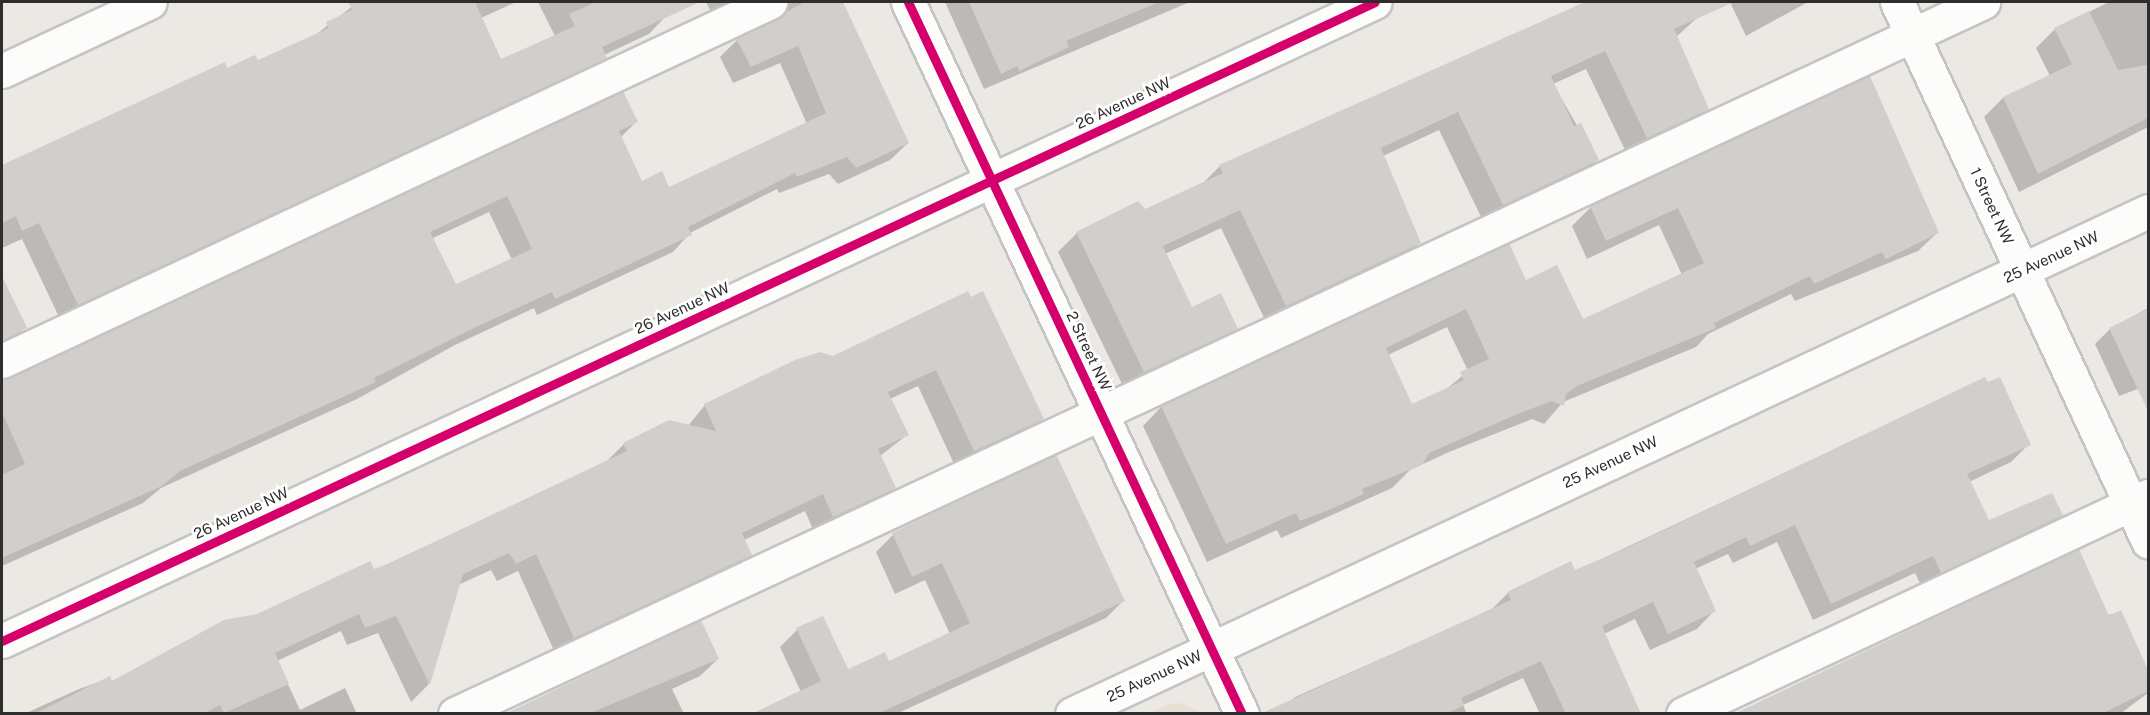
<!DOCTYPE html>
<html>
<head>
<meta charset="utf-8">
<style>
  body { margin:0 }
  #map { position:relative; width:2150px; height:715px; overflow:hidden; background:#ece8e4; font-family:"Public Sans",sans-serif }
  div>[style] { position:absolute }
  .education>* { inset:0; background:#e6e0d3 }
  .shadow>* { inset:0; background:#0003 }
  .building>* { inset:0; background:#d1cecb }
  .roads { filter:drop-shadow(2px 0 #c5c4c5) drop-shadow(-2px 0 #c5c4c5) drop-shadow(0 2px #c5c4c5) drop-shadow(0 -2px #c5c4c5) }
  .minor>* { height:33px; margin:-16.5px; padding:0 16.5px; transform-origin:16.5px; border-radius:16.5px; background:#fcfcfb }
  .cycleway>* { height:9px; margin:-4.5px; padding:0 4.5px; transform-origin:4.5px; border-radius:4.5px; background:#d6006c }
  span { translate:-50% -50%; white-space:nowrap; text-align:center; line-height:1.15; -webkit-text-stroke:5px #fff; paint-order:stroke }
  .street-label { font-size:15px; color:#2e2e2e }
  .frame { position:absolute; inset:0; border:3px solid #2e2e2e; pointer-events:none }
</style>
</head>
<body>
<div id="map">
  <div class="education">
    <i style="clip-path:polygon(1181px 703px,1202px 713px,1149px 713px,1167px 705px)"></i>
  </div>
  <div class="shadow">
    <i style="clip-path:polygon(358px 2px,516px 2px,481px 18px,500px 61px,555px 36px,538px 2px,659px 2px,666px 16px,649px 34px,604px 55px,588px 75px,61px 321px,22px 239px,2px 248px,2px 167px,224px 64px,227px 70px,257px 62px,314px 36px)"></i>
    <i style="clip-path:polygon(706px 2px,749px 2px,713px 16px)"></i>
    <i style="clip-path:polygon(evenodd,756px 2px,842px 2px,908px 143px,890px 160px,838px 184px,829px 174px,779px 193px,777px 189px,690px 233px,673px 252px,537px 315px,534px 308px,455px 345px,357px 399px,161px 488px,143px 503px,2px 566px,2px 379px,636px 122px,620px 138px,641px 183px,669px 189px,807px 124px,780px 63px,733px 83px,720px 57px,737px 40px,769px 23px,770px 11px,756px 2px,489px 212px,512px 260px,455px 286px,431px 239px,489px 212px)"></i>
    <i style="clip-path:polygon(945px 2px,1190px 2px,984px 89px)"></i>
    <i style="clip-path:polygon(1587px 2px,1808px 2px,1746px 36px,1730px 2px,1698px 17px,1676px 37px,1708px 108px,1689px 127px,1628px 156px,1586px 69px,1553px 84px,1597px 160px,1578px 179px,1484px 223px,1439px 130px,1383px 156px,1419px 243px,1400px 262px,1267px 324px,1221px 228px,1165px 254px,1191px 309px,1236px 328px,1217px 347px,1125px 390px,1058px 252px,1077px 233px,1145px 211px,1202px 184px,1220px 166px)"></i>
    <i style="clip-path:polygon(2148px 2px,2148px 127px,2019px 192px,1984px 117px,2003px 98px,2050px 76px,2036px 48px,2055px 29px,2109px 2px)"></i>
    <i style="clip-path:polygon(evenodd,1869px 78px,1937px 233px,1918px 251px,1795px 301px,1791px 294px,1708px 334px,1696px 347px,1563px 402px,1544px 424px,1532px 419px,1449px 452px,1410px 470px,1392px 488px,1281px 538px,1277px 530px,1207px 562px,1143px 426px,1161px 407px,1509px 245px,1526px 282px,1582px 321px,1682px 275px,1659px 225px,1587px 259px,1572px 226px,1591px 207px,1869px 78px,1447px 327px,1468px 371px,1443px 392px,1412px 406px,1388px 355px,1447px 327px)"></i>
    <i style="clip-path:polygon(2px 279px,25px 328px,2px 349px)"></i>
    <i style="clip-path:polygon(967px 293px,1042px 419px,1024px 437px,956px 468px,918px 386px,890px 399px,907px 435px,880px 456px,895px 487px,877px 505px,815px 534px,805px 511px,744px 540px,750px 555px,732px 572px,556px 655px,518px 571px,497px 581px,491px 570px,458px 585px,428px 685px,411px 702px,378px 633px,347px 645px,341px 631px,277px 661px,300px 710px,345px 688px,357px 714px,24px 714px,79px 689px,110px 678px,112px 683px,257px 616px,373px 571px,606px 462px,624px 444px,669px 421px,688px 426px,705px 405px,833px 357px)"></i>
    <i style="clip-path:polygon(2148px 308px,2148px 385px,2119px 396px,2095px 344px,2110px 329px)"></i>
    <i style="clip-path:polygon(1956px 392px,2029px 444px,2011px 462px,1969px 482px,1988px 522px,2061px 515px,2043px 533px,1923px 589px,1915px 573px,1813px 620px,1777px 542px,1733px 563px,1728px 554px,1695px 569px,1714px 611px,1697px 629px,1650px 650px,1635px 619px,1604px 634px,1640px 714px,1540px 714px,1523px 678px,1463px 705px,1467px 714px,1278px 714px,1295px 697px,1491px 610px,1508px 593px,1574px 572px)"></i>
    <i style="clip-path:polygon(893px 535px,1123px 601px,1106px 618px,896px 714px,774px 713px,801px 692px,780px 647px,797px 630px,847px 671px,889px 663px,950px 634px,925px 580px,895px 594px,876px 552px)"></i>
    <i style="clip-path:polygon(2120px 612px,2148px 674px,2148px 693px,2120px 714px,1738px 714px)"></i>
    <i style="clip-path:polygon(718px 659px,700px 676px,672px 689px,684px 714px,511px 714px)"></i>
  </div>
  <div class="building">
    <i style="clip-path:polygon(348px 2px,475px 2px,501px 59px,575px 26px,569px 14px,596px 2px,700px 2px,602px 47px,607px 58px,78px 305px,39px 223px,22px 231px,16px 216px,2px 223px,2px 165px,225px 62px,227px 68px,255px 55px,258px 60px,329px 28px,326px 22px,352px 10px)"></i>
    <i style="clip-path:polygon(evenodd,805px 2px,843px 2px,909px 143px,856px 168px,847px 157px,797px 177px,795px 173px,688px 227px,692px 235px,555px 299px,552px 292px,474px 328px,374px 378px,376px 382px,180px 471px,162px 486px,2px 558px,2px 475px,25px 464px,2px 412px,2px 380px,623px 91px,638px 122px,619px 131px,642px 181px,662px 171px,669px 187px,826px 113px,798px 46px,751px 67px,736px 38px,805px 2px,507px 196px,532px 249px,456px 284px,430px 232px,507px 196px)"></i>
    <i style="clip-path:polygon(969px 2px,1159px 2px,1066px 41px,1069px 47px,1019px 71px,1017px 66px,1001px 74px)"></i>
    <i style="clip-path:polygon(1585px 2px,1734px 2px,1674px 29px,1709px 109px,1647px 138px,1605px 51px,1551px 76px,1574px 126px,1581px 123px,1599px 160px,1503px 205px,1458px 112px,1381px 148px,1421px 243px,1286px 306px,1240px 210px,1163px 246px,1192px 307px,1221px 293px,1238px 329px,1144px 372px,1076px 232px,1138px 201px,1145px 209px,1223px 173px,1219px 165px)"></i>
    <i style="clip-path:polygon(2089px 11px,2118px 70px,2148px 65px,2148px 118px,2038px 174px,2003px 97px,2072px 64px,2054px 28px)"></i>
    <i style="clip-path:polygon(evenodd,1870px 76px,1939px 233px,1886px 259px,1882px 252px,1814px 284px,1810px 276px,1714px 323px,1716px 328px,1577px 386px,1566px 394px,1564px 406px,1552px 401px,1515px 415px,1429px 453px,1422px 465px,1362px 489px,1364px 494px,1331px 509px,1300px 521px,1296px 513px,1226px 544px,1161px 406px,1509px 243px,1526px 280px,1557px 265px,1583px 319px,1704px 263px,1678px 208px,1606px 241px,1590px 206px,1870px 76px,1466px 309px,1489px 359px,1460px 372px,1464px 380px,1412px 404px,1386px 348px,1466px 309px)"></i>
    <i style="clip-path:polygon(2px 276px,27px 328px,2px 341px)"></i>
    <i style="clip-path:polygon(968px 291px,971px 297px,983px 291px,1044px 419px,974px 451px,936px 370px,888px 392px,909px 435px,878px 449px,896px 488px,833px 517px,823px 494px,742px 533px,752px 555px,574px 638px,536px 554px,516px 564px,509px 553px,463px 574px,430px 685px,396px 616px,365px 628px,359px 614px,275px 653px,289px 684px,224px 713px,220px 705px,203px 714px,34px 714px,110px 676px,112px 681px,224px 620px,257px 614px,370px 561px,374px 569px,388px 564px,627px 451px,623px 443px,669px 420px,716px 431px,704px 404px,795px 360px,820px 352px,833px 356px)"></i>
    <i style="clip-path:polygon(2148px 309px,2148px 411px,2109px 328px)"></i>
    <i style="clip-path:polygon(1985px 377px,1988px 382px,2000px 377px,2031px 445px,1967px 474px,1989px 520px,2052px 493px,2063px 515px,1941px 573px,1933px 556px,1831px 604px,1795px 525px,1750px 546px,1746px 537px,1694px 562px,1716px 611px,1668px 634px,1653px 602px,1602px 626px,1641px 714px,1566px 714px,1541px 661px,1461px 698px,1464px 705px,1446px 714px,1260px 714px,1511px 600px,1507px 592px,1571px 561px,1575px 570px,1631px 546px)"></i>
    <i style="clip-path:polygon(1056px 454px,1125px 601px,877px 714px,751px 714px,821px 681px,796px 628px,823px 616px,848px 669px,885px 652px,889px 661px,970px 623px,942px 563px,912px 577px,892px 533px)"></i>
    <i style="clip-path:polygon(2079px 549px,2109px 616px,2121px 610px,2148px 670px,2148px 691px,2101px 714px,1734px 714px)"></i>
    <i style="clip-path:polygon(701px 620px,719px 659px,588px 714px,505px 714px)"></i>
  </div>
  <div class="roads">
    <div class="minor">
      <i style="left:908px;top:2px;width:786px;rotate:64.87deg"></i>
      <i style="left:1897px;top:2px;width:595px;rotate:65.03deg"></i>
      <i style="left:2px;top:71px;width:163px;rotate:-25deg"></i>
      <i style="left:2px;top:361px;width:848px;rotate:-25.05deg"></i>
      <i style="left:2px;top:641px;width:1514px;rotate:-24.96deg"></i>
      <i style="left:455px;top:714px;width:1686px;rotate:-24.98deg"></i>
      <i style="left:1072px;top:714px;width:1188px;rotate:-25.05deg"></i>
      <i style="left:1683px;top:714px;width:514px;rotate:-25.12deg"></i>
    </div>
  </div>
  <div class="cycleway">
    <i style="left:908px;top:2px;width:786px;rotate:64.87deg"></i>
    <i style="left:2px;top:641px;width:1514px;rotate:-24.96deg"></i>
  </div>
  <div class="street-label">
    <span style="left:1123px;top:103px;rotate:-25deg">26 Avenue NW</span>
    <span style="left:1992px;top:206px;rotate:65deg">1 Street NW</span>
    <span style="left:2051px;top:257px;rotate:-25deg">25 Avenue NW</span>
    <span style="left:682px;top:308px;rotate:-25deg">26 Avenue NW</span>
    <span style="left:1089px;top:351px;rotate:65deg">2 Street NW</span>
    <span style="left:1610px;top:462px;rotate:-25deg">25 Avenue NW</span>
    <span style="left:241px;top:513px;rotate:-25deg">26 Avenue NW</span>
    <span style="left:1154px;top:676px;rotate:-25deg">25 Avenue NW</span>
  </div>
  <div class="frame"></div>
</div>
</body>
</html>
